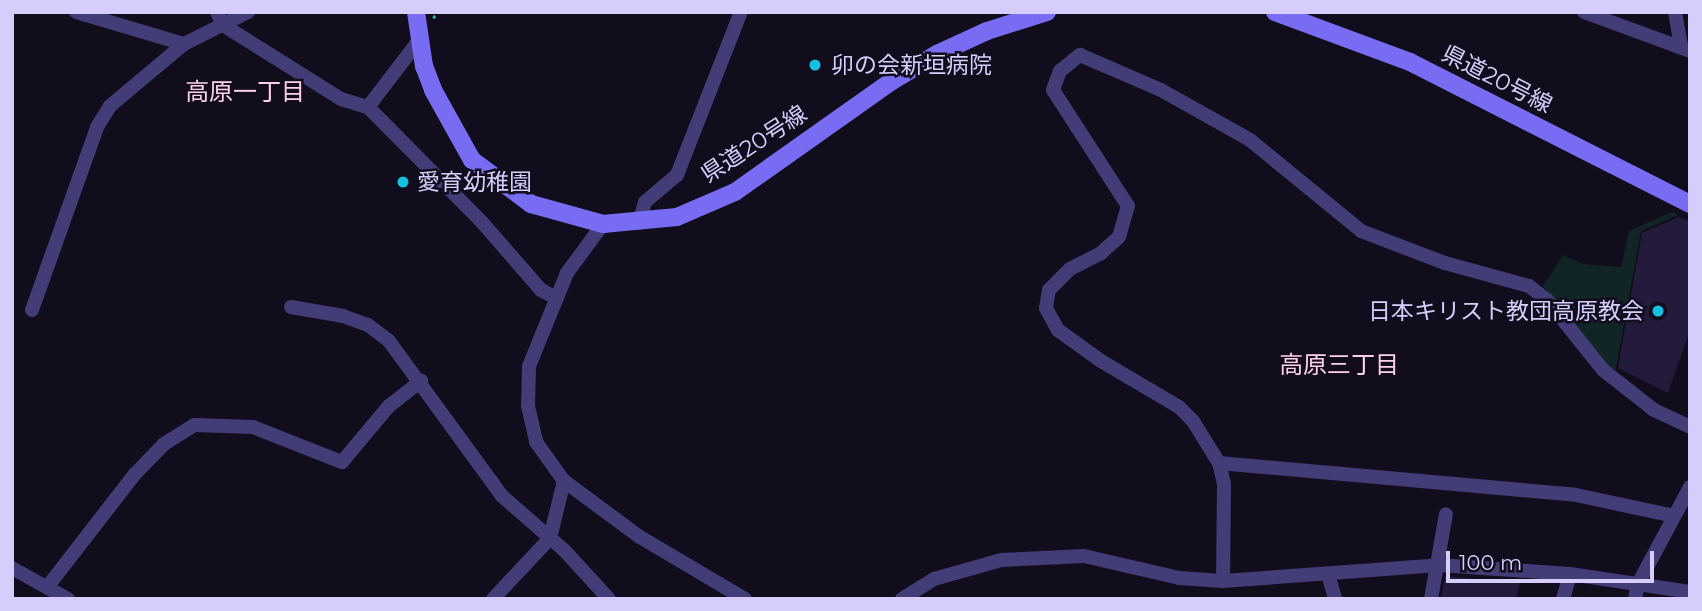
<!DOCTYPE html>
<html>
<head>
<meta charset="utf-8">
<style>
  body { margin:0 }
  #map { position:relative; width:1702px; height:611px; overflow:hidden; background:#110d1d; font-family:Montserrat,"Noto Sans JP",sans-serif }
  div>[style] { position:absolute }
  .green>* { inset:0; background:#112526 }
  .building>* { inset:0; background:#241b3c }
  .path>* { height:2.5px; margin-top:-1.25px; transform-origin:0; background:repeating-linear-gradient(90deg,#37a4a4 0 3.5px,transparent 0 8.5px) }
  .minor>* { height:14px; margin:-7px; padding:0 7px; transform-origin:7px; border-radius:7px; background:#423c77 }
  .secondary>* { height:18px; margin:-9px; padding:0 9px; transform-origin:9px; border-radius:9px; background:#786df2 }
  .dots>* { width:19px; height:19px; translate:-50% -50%; box-sizing:border-box; border:4px solid #110d1d; border-radius:50% }
  span { translate:-50% -50%; white-space:nowrap; text-align:center; line-height:1.15; -webkit-text-stroke:5px #110d1d; paint-order:stroke }
  .poi-label { font-size:23px; color:#d5cdfb }
  .left { translate:0 -50%; text-align:left }
  .right { translate:-100% -50%; text-align:right }
  .street-label { font-size:23px; color:#d5cdfb }
  .neighbourhood-label { font-size:24px; color:#fbcfe8 }
  .frame { position:absolute; inset:0; border:14px solid #d5cdfb; pointer-events:none }
  .scale { position:absolute; left:1446px; top:551px; width:208px; height:32px; box-sizing:border-box; border:4px solid #d5cdfb; border-top:0; padding-left:9px; font-size:21px; line-height:24px; white-space:nowrap; color:#d5cdfb; -webkit-text-stroke:5px #110d1d; paint-order:stroke }
</style>
</head>
<body>
<div id="map">
  <div class="green">
    <i style="clip-path:polygon(1672px 212px,1678px 215px,1641px 231px,1615px 373px,1543px 286px,1563px 255px,1583px 264px,1621px 267px,1629px 231px)"></i>
  </div>
  <div class="building">
    <i style="clip-path:polygon(1679px 217px,1690px 222px,1690px 330px,1668px 393px,1618px 368px,1642px 233px)"></i>
    <i style="clip-path:polygon(1445px 576px,1520px 583px,1516px 599px,1441px 599px)"></i>
  </div>
  <div class="path">
    <i style="left:433px;top:18px;width:8px;rotate:-50deg"></i>
  </div>
  <div class="minor">
    <i style="left:76px;top:12px;width:113px;rotate:16.5deg"></i>
    <i style="left:217px;top:12px;width:14px;rotate:65deg"></i>
    <i style="left:223px;top:25px;width:139px;rotate:32.1deg"></i>
    <i style="left:341px;top:99px;width:28px;rotate:17deg"></i>
    <i style="left:368px;top:107px;width:161px;rotate:45.3deg"></i>
    <i style="left:481px;top:221px;width:91px;rotate:49deg"></i>
    <i style="left:541px;top:290px;width:17px;rotate:28deg"></i>
    <i style="left:1584px;top:12px;width:113px;rotate:20.2deg"></i>
    <i style="left:1675px;top:12px;width:36px;rotate:80deg"></i>
    <i style="left:368px;top:107px;width:86px;rotate:-52.6deg"></i>
    <i style="left:639px;top:223px;width:22px;rotate:-74deg"></i>
    <i style="left:645px;top:202px;width:42px;rotate:-40.2deg"></i>
    <i style="left:677px;top:175px;width:175px;rotate:-68.6deg"></i>
    <i style="left:603px;top:224px;width:61px;rotate:126.3deg"></i>
    <i style="left:567px;top:273px;width:100px;rotate:112.2deg"></i>
    <i style="left:529px;top:366px;width:40px;rotate:91.4deg"></i>
    <i style="left:528px;top:406px;width:37px;rotate:77deg"></i>
    <i style="left:536px;top:442px;width:48px;rotate:54.3deg"></i>
    <i style="left:564px;top:481px;width:94px;rotate:36.4deg"></i>
    <i style="left:640px;top:537px;width:122px;rotate:30.6deg"></i>
    <i style="left:291px;top:307px;width:53px;rotate:9.8deg"></i>
    <i style="left:343px;top:316px;width:27px;rotate:20deg"></i>
    <i style="left:368px;top:325px;width:26px;rotate:37deg"></i>
    <i style="left:389px;top:341px;width:192px;rotate:53.9deg"></i>
    <i style="left:502px;top:496px;width:84px;rotate:41.1deg"></i>
    <i style="left:565px;top:551px;width:65px;rotate:47.5deg"></i>
    <i style="left:32px;top:310px;width:194px;rotate:-70.4deg"></i>
    <i style="left:97px;top:127px;width:25px;rotate:-58deg"></i>
    <i style="left:110px;top:106px;width:97px;rotate:-40deg"></i>
    <i style="left:184px;top:44px;width:72px;rotate:-26.6deg"></i>
    <i style="left:1219px;top:463px;width:358px;rotate:5.1deg"></i>
    <i style="left:1576px;top:495px;width:100px;rotate:12.1deg"></i>
    <i style="left:12px;top:568px;width:64px;rotate:29deg"></i>
    <i style="left:1328px;top:574px;width:26px;rotate:74deg"></i>
    <i style="left:1223px;top:581px;width:97px;rotate:-89.4deg"></i>
    <i style="left:1224px;top:484px;width:22px;rotate:-103deg"></i>
    <i style="left:1219px;top:463px;width:49px;rotate:-121.8deg"></i>
    <i style="left:1193px;top:421px;width:20px;rotate:-135deg"></i>
    <i style="left:1179px;top:407px;width:91px;rotate:-149.5deg"></i>
    <i style="left:1101px;top:361px;width:53px;rotate:-144.2deg"></i>
    <i style="left:1058px;top:330px;width:25px;rotate:-119deg"></i>
    <i style="left:1046px;top:308px;width:18px;rotate:-81deg"></i>
    <i style="left:1049px;top:290px;width:30px;rotate:-45deg"></i>
    <i style="left:1070px;top:269px;width:34px;rotate:-27deg"></i>
    <i style="left:1100px;top:254px;width:25px;rotate:-42deg"></i>
    <i style="left:1119px;top:237px;width:32px;rotate:-74deg"></i>
    <i style="left:1128px;top:206px;width:138px;rotate:-122.9deg"></i>
    <i style="left:1053px;top:90px;width:20px;rotate:-70deg"></i>
    <i style="left:1060px;top:71px;width:26px;rotate:-39deg"></i>
    <i style="left:1080px;top:55px;width:88px;rotate:23.4deg"></i>
    <i style="left:1161px;top:90px;width:102px;rotate:29.3deg"></i>
    <i style="left:1250px;top:140px;width:144px;rotate:39.3deg"></i>
    <i style="left:1361px;top:231px;width:90px;rotate:20.9deg"></i>
    <i style="left:1445px;top:263px;width:87px;rotate:15.3deg"></i>
    <i style="left:1529px;top:286px;width:23px;rotate:38deg"></i>
    <i style="left:1547px;top:300px;width:90px;rotate:51.3deg"></i>
    <i style="left:1603px;top:370px;width:65px;rotate:38.1deg"></i>
    <i style="left:1654px;top:410px;width:40px;rotate:25deg"></i>
    <i style="left:48px;top:586px;width:142px;rotate:-52.2deg"></i>
    <i style="left:135px;top:474px;width:42px;rotate:-46deg"></i>
    <i style="left:164px;top:444px;width:36px;rotate:-32deg"></i>
    <i style="left:194px;top:425px;width:59px;rotate:1.9deg"></i>
    <i style="left:253px;top:427px;width:96px;rotate:21.5deg"></i>
    <i style="left:342px;top:462px;width:73px;rotate:-50deg"></i>
    <i style="left:389px;top:406px;width:41px;rotate:-38deg"></i>
    <i style="left:493px;top:599px;width:83px;rotate:-46.9deg"></i>
    <i style="left:550px;top:538px;width:59px;rotate:-76.2deg"></i>
    <i style="left:902px;top:599px;width:38px;rotate:-32deg"></i>
    <i style="left:934px;top:579px;width:70px;rotate:-15.8deg"></i>
    <i style="left:1001px;top:560px;width:83px;rotate:-2.8deg"></i>
    <i style="left:1084px;top:556px;width:98px;rotate:13deg"></i>
    <i style="left:1179px;top:578px;width:44px;rotate:3.9deg"></i>
    <i style="left:1223px;top:581px;width:217px;rotate:-4.2deg"></i>
    <i style="left:1439px;top:565px;width:131px;rotate:3.9deg"></i>
    <i style="left:1570px;top:574px;width:121px;rotate:8.5deg"></i>
    <i style="left:1431px;top:599px;width:86px;rotate:-80deg"></i>
    <i style="left:1563px;top:599px;width:26px;rotate:-74deg"></i>
    <i style="left:1635px;top:599px;width:15px;rotate:-79deg"></i>
    <i style="left:1638px;top:584px;width:110px;rotate:-61.8deg"></i>
  </div>
  <div class="secondary">
    <i style="left:416px;top:12px;width:55px;rotate:81.6deg"></i>
    <i style="left:424px;top:66px;width:26px;rotate:69deg"></i>
    <i style="left:433px;top:90px;width:80px;rotate:60.9deg"></i>
    <i style="left:472px;top:160px;width:74px;rotate:36.7deg"></i>
    <i style="left:531px;top:204px;width:75px;rotate:15.5deg"></i>
    <i style="left:603px;top:224px;width:74px;rotate:-5.4deg"></i>
    <i style="left:677px;top:217px;width:63px;rotate:-23.3deg"></i>
    <i style="left:735px;top:192px;width:192px;rotate:-35.3deg"></i>
    <i style="left:892px;top:81px;width:52px;rotate:-31deg"></i>
    <i style="left:937px;top:54px;width:55px;rotate:-24.7deg"></i>
    <i style="left:987px;top:31px;width:63px;rotate:-17.6deg"></i>
    <i style="left:1275px;top:12px;width:144px;rotate:20.3deg"></i>
    <i style="left:1410px;top:62px;width:314px;rotate:26.9deg"></i>
  </div>
  <div class="dots">
    <i style="left:815px;top:65px;background:#14c0e0"></i>
    <i style="left:403px;top:182px;background:#14c0e0"></i>
    <i style="left:1658px;top:311px;background:#14c0e0"></i>
  </div>
  <div class="poi-label">
    <span class="left" style="left:831px;top:65px">卯の会新垣病院</span>
    <span class="left" style="left:417px;top:182px">愛育幼稚園</span>
    <span class="right" style="left:1644px;top:311px">日本キリスト教団高原教会</span>
  </div>
  <div class="street-label">
    <span style="left:1497px;top:79px;rotate:27deg">県道20号線</span>
    <span style="left:754px;top:144px;rotate:-33deg">県道20号線</span>
  </div>
  <div class="neighbourhood-label">
    <span style="left:245px;top:92px">高原一丁目</span>
    <span style="left:1339px;top:365px">高原三丁目</span>
  </div>
  <div class="frame"></div>
  <div class="scale">100 m</div>
</div>
</body>
</html>
